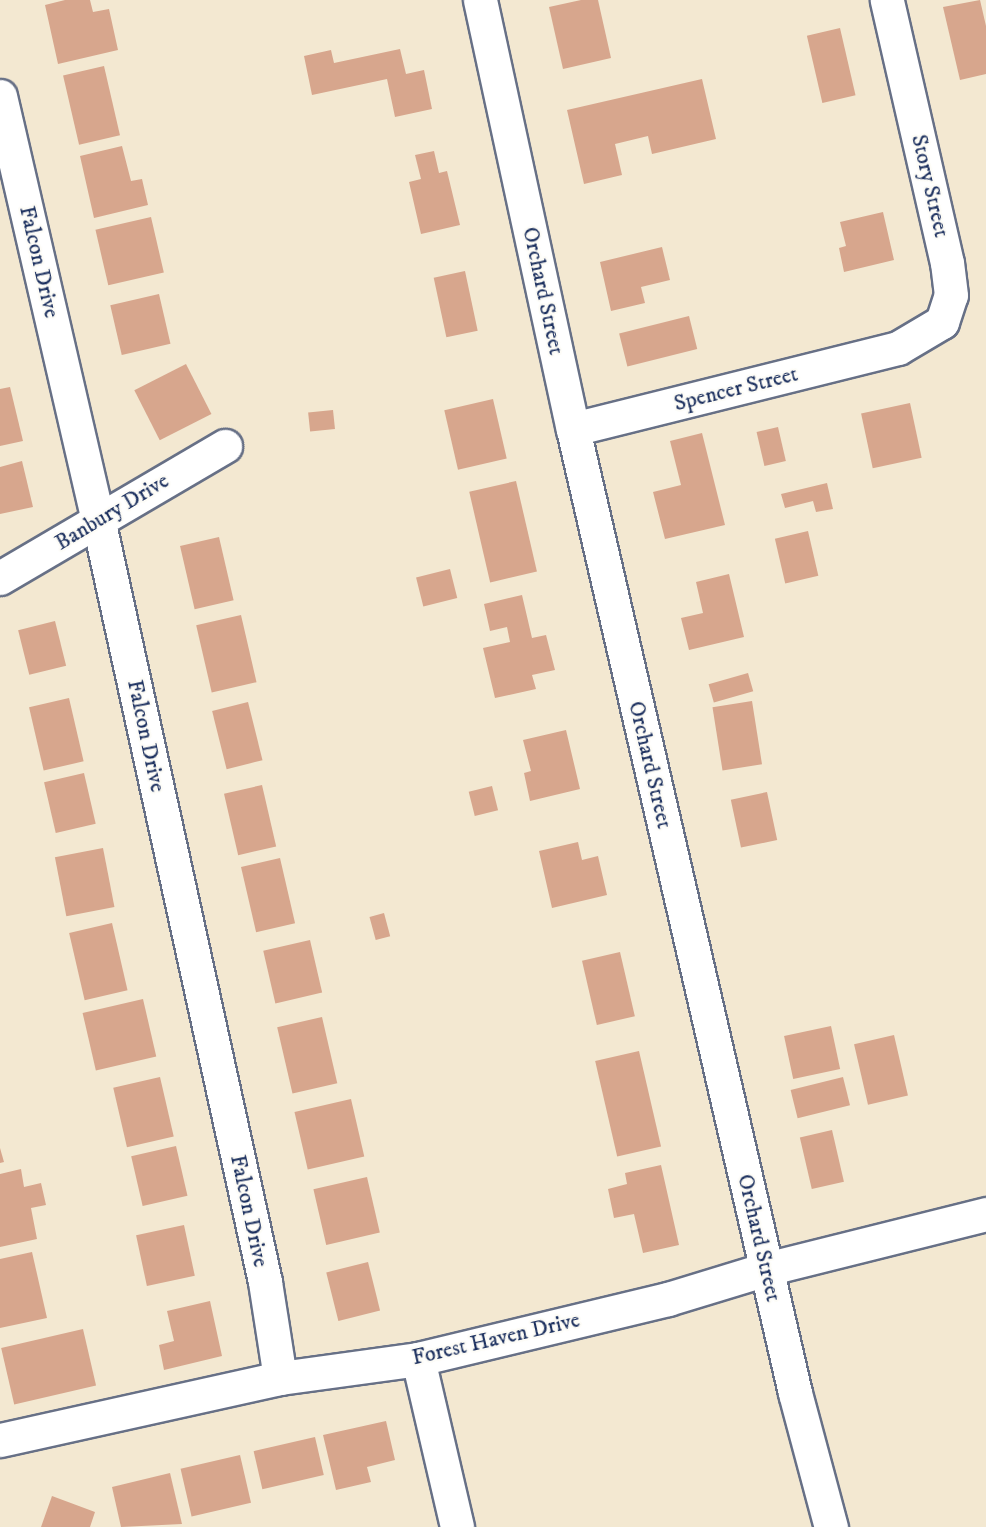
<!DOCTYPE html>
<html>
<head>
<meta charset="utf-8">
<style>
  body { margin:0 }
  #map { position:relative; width:986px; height:1527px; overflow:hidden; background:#f3e8d1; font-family:"IM FELL DW Pica",serif }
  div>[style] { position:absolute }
  .building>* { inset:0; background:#d7a68d; transform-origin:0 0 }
  .roads { filter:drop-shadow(2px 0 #677086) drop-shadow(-2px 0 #677086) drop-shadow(0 2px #677086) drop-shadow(0 -2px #677086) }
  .minor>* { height:33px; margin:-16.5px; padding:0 16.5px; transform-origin:16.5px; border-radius:16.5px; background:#fff }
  span { translate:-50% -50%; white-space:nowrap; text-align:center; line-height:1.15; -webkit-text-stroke:4.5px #fdfcf7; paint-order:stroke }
  .street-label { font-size:22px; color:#1b2f5e }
</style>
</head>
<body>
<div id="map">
  <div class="building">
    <i style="clip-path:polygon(65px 0,90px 0,93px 12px,109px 9px,118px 50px,58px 64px,45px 5px)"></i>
    <i style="clip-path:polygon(581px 0,598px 0,611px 58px,563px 69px,549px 7px)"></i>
    <i style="clip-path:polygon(980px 0,986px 26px,986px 74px,960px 80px,943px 7px)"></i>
    <i style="left:840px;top:28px;width:69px;height:34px;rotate:77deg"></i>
    <i style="clip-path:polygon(400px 49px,406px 74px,424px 70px,432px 109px,395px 117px,387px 79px,312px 95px,304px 56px,331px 50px,334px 63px)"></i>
    <i style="left:104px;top:66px;width:71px;height:42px;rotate:77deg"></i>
    <i style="clip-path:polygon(702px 79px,716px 139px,652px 154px,648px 136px,615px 144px,622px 175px,584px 184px,567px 110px)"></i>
    <i style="clip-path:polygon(122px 146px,131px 181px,142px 179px,148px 205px,94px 218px,80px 156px)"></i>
    <i style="clip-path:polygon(434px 151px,439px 173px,447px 171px,460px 225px,421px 234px,409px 182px,421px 179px,415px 155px)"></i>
    <i style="clip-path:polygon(883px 212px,894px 260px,844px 272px,839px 248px,846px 246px,840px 222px)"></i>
    <i style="left:151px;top:217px;width:57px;height:57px;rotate:77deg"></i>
    <i style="clip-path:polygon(662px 247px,670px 280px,641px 287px,645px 303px,611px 311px,600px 262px)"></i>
    <i style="left:465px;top:271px;width:61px;height:32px;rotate:78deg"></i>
    <i style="left:159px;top:294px;width:51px;height:50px;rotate:77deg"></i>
    <i style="left:689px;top:316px;width:34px;height:72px;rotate:76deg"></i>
    <i style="left:186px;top:364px;width:56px;height:58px;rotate:63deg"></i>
    <i style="clip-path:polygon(10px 387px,23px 441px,0 446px,0 389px)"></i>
    <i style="left:493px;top:399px;width:61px;height:50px;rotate:77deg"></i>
    <i style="left:910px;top:403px;width:56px;height:50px;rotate:78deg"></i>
    <i style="left:333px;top:410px;width:19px;height:25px;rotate:84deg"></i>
    <i style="left:778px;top:427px;width:35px;height:22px;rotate:77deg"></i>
    <i style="clip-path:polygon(702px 433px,725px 525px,665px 539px,653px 492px,681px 485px,670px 441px)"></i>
    <i style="clip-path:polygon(22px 461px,33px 507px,0 514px,0 467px)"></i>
    <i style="left:516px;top:481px;width:93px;height:48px;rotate:77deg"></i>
    <i style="clip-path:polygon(827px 483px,833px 509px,816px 512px,813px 501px,785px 508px,781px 494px)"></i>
    <i style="left:808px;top:531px;width:46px;height:34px;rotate:77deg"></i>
    <i style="left:219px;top:537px;width:65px;height:40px;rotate:77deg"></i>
    <i style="left:450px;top:569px;width:30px;height:35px;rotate:76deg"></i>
    <i style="clip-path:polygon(729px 574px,744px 637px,689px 650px,681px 618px,703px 613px,696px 582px)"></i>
    <i style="clip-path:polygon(522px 595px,532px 638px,546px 635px,555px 670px,532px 675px,536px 689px,495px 698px,483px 648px,510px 642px,507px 627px,490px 631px,484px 604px)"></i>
    <i style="left:241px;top:615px;width:69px;height:46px;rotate:77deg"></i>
    <i style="left:55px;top:621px;width:46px;height:38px;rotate:76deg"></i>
    <i style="left:748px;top:673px;width:19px;height:41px;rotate:74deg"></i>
    <i style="left:69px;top:698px;width:65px;height:41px;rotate:77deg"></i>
    <i style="left:752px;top:701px;width:64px;height:40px;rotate:81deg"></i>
    <i style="left:248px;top:702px;width:60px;height:37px;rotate:76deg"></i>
    <i style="clip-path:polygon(566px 730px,580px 789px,530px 801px,524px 773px,531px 771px,523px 740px)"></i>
    <i style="left:84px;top:773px;width:52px;height:41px;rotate:77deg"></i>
    <i style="left:262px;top:785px;width:63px;height:39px;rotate:77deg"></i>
    <i style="left:492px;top:786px;width:25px;height:24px;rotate:76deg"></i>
    <i style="left:767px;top:792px;width:49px;height:37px;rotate:78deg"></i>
    <i style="clip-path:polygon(578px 842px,582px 860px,598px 856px,607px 895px,552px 908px,539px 851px)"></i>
    <i style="left:103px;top:848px;width:60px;height:49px;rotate:79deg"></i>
    <i style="left:280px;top:858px;width:67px;height:40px;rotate:77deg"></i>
    <i style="left:384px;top:913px;width:24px;height:15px;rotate:75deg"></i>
    <i style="left:112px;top:923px;width:69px;height:44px;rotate:77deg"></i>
    <i style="left:310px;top:940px;width:54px;height:48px;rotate:77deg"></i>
    <i style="left:620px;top:952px;width:66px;height:39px;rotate:77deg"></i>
    <i style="left:143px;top:999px;width:59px;height:62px;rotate:77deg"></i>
    <i style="left:322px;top:1017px;width:68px;height:46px;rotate:77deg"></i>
    <i style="left:831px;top:1026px;width:44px;height:48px;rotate:78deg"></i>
    <i style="left:894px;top:1035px;width:62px;height:41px;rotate:77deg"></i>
    <i style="left:639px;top:1051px;width:98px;height:45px;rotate:77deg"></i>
    <i style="left:160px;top:1077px;width:61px;height:48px;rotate:77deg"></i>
    <i style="left:843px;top:1077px;width:29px;height:54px;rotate:76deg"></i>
    <i style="left:351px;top:1099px;width:59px;height:58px;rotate:77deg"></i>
    <i style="left:832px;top:1130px;width:53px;height:33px;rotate:77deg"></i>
    <i style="left:176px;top:1146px;width:51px;height:46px;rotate:77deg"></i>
    <i style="clip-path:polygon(0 1148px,4px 1162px,0 1163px)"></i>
    <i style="clip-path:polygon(661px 1165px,679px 1245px,643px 1253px,634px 1214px,614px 1218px,608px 1189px,627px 1184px,625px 1173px)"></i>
    <i style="clip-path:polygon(21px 1169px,24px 1187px,41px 1183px,46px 1205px,31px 1208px,37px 1239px,0 1247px,0 1174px)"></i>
    <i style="left:367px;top:1177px;width:57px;height:55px;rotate:77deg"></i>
    <i style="left:184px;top:1225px;width:52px;height:49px;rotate:78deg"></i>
    <i style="clip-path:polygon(32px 1252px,47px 1318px,0 1328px,0 1259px)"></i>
    <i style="left:368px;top:1262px;width:50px;height:43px;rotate:76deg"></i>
    <i style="clip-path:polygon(210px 1301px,222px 1356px,164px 1370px,159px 1345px,174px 1341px,167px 1311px)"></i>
    <i style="left:83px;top:1329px;width:58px;height:84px;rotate:77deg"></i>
    <i style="clip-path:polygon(386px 1421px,395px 1460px,367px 1467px,371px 1482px,336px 1490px,323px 1435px)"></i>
    <i style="left:315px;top:1437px;width:39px;height:63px;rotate:77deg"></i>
    <i style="left:240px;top:1455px;width:49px;height:61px;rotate:77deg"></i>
    <i style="clip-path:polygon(170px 1473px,182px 1524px,121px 1527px,112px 1487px)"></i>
    <i style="clip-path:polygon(52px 1496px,95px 1512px,90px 1527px,41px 1527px)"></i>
  </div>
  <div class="roads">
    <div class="minor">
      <i style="left:480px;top:0;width:439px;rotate:77.8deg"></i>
      <i style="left:573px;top:429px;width:989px;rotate:77.03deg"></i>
      <i style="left:795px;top:1393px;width:139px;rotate:75deg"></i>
      <i style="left:0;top:96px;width:434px;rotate:77deg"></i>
      <i style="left:98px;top:519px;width:781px;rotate:77.65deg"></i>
      <i style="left:265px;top:1282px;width:97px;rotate:81.1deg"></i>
      <i style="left:573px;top:429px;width:335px;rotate:-14deg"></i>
      <i style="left:898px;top:348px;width:51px;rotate:-30.6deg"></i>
      <i style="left:942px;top:322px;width:28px;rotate:-72deg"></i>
      <i style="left:951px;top:295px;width:32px;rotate:-97deg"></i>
      <i style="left:947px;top:263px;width:270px;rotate:-102.9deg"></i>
      <i style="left:0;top:578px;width:261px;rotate:-30.4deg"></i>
      <i style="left:418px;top:1359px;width:172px;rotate:76.9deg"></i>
      <i style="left:0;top:1440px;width:287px;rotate:-12.5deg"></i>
      <i style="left:280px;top:1378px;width:139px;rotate:-7.8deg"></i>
      <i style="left:418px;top:1359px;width:257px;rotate:-13.5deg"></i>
      <i style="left:668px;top:1299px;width:102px;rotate:-17deg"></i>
      <i style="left:766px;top:1269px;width:227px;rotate:-14deg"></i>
    </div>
  </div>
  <div class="street-label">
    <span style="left:930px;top:186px;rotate:77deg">Story Street</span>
    <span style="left:39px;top:262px;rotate:77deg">Falcon Drive</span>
    <span style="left:543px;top:291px;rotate:78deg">Orchard Street</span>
    <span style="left:736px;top:389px;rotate:-14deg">Spencer Street</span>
    <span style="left:112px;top:512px;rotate:-31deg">Banbury Drive</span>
    <span style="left:146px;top:736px;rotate:78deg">Falcon Drive</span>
    <span style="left:650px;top:765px;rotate:77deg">Orchard Street</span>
    <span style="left:249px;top:1211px;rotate:78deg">Falcon Drive</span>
    <span style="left:759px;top:1238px;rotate:77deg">Orchard Street</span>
    <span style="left:496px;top:1339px;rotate:-13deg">Forest Haven Drive</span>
  </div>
</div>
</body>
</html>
